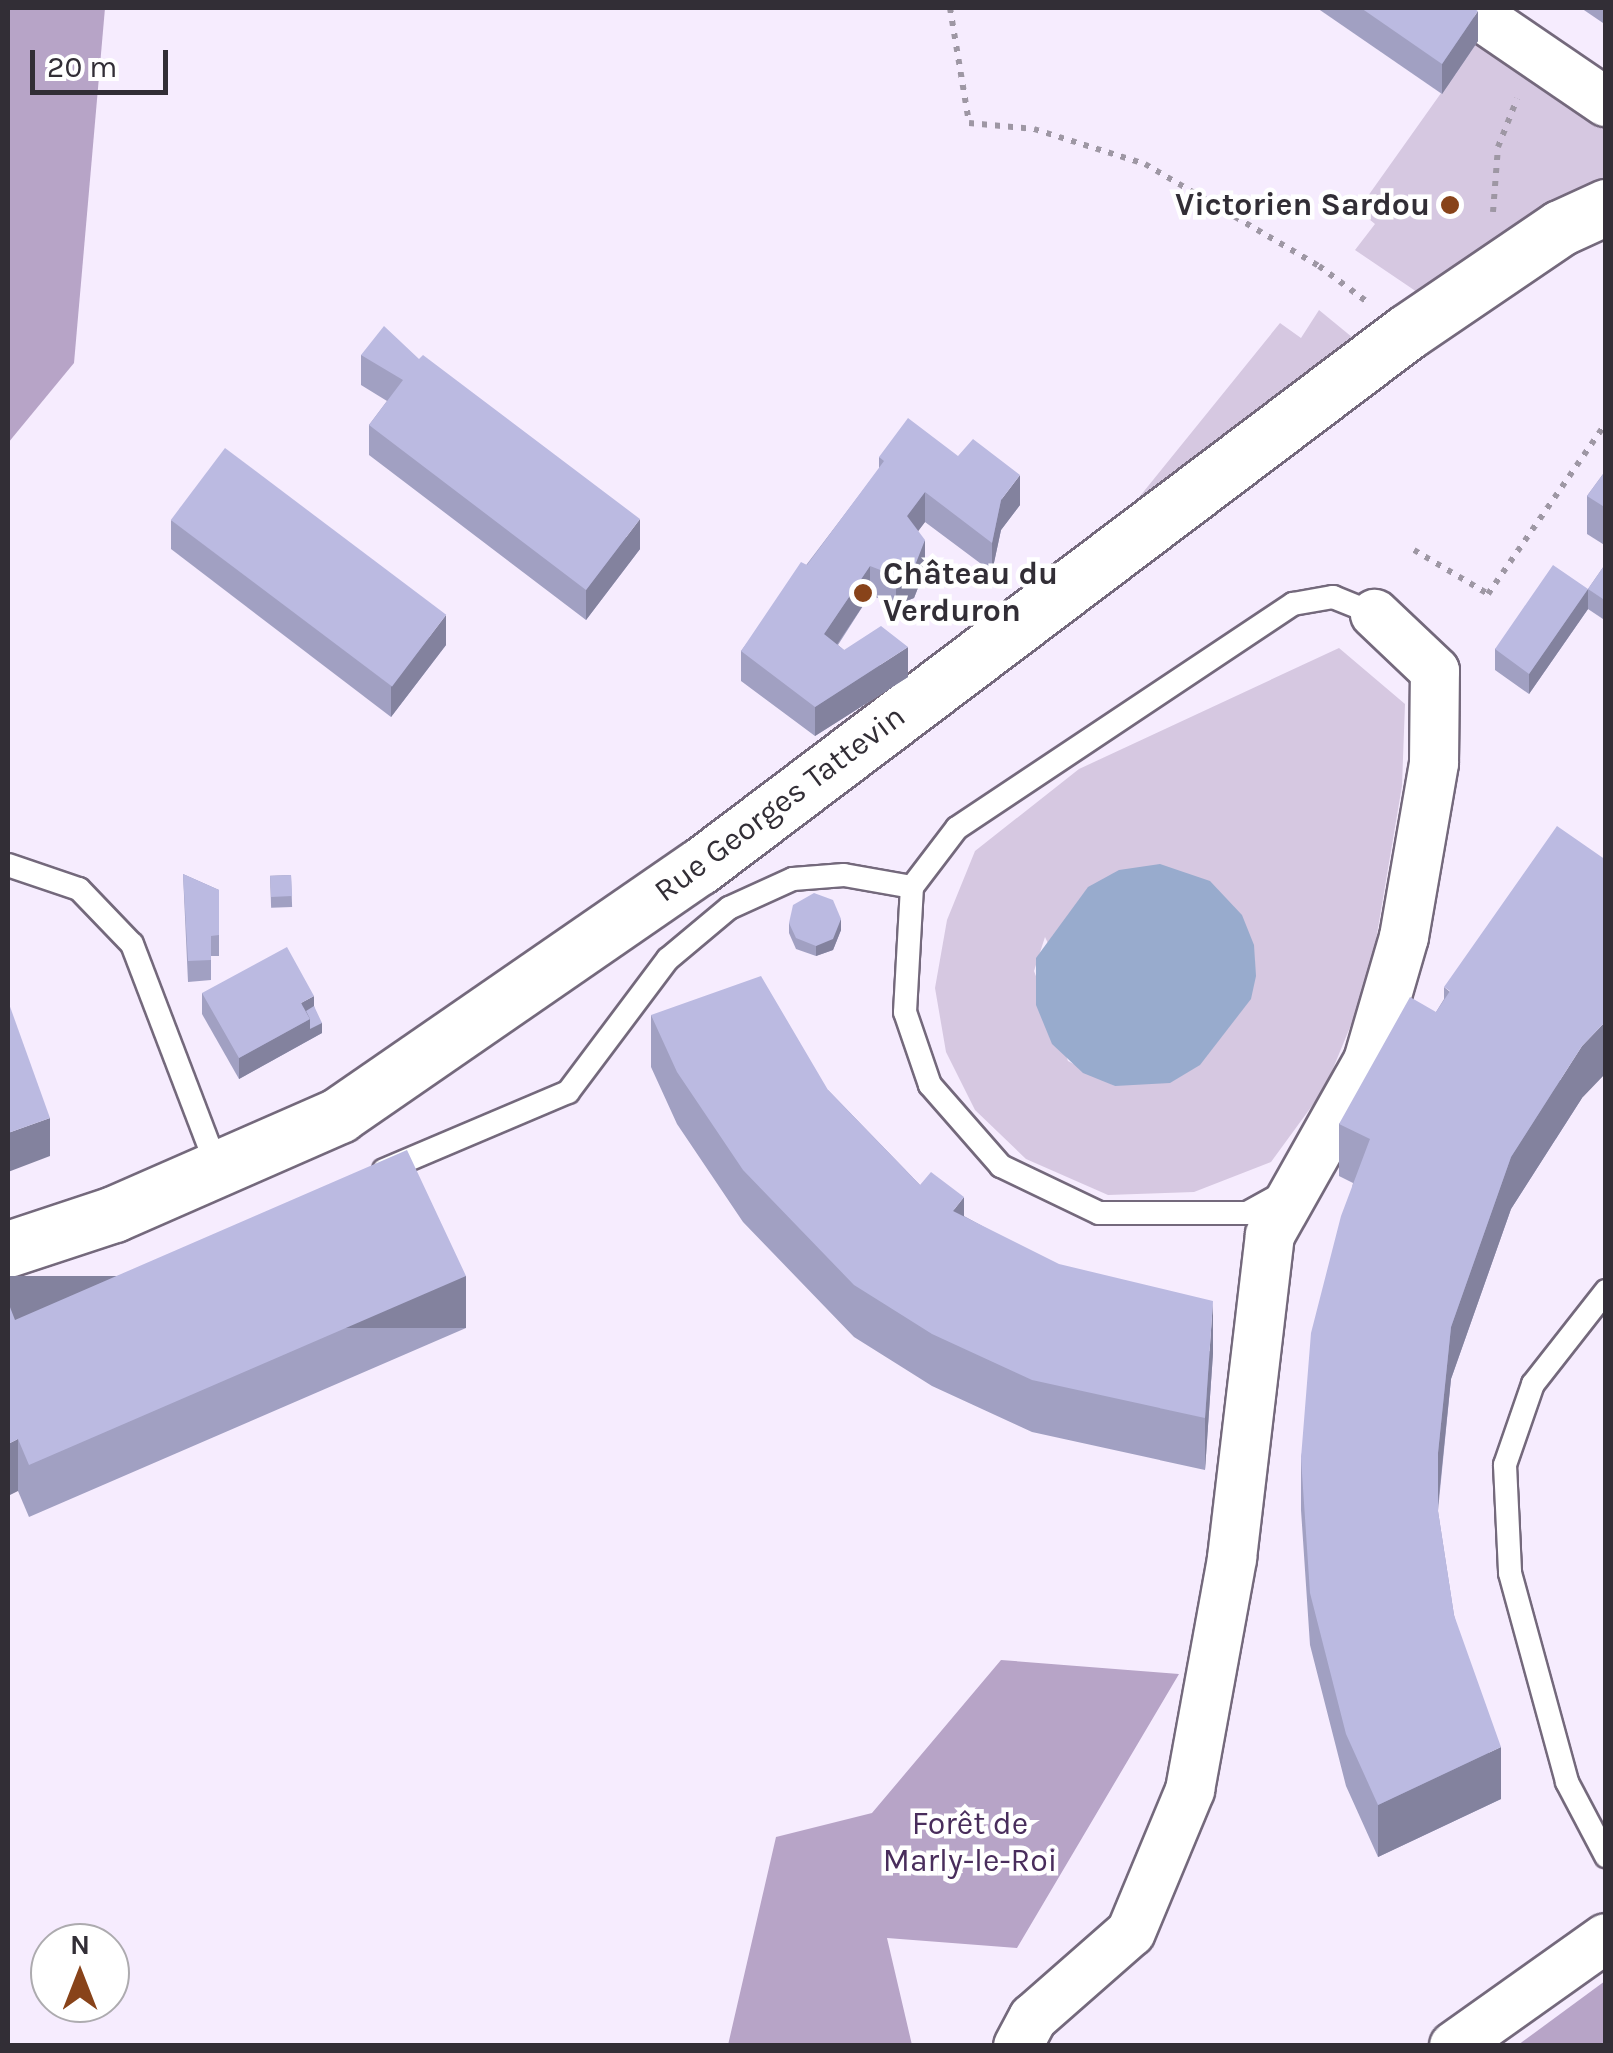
<!DOCTYPE html>
<html>
<head>
<meta charset="utf-8">
<style>
  body { margin:0 }
  #map { position:relative; width:1613px; height:2053px; overflow:hidden; background:#f6ecfe; font-family:Karla,sans-serif }
  div>[style] { position:absolute }
  .green>* { inset:0; background:#d6c8e1 }
  .forest>* { inset:0; background:#b7a4c7 }
  .water>* { inset:0; background:#98abcd }
  .path>* { height:6px; margin-top:-3px; transform-origin:0; background:repeating-linear-gradient(90deg,#9e97a4 0 5px,transparent 0 13px) }
  .roads { filter:drop-shadow(2px 0 #74697c) drop-shadow(-2px 0 #74697c) drop-shadow(0 2px #74697c) drop-shadow(0 -2px #74697c) }
  .service>* { height:22px; margin:-11px; padding:0 11px; transform-origin:11px; border-radius:11px; background:#fff }
  .minor>* { height:48px; margin:-24px; padding:0 24px; transform-origin:24px; border-radius:24px; background:#fff }
  .secondary>* { height:55px; margin:-27.5px; padding:0 27.5px; transform-origin:27.5px; border-radius:27.5px; background:#fff }
  .wall>* { inset:0; background:#a1a0c2; transform-origin:0 0 }
  .shaded-wall>* { inset:0; background:#83829e; transform-origin:0 0 }
  .building>* { inset:0; background:#bbbae1; transform-origin:0 0 }
  .dots>* { width:28px; height:28px; translate:-50% -50%; box-sizing:border-box; border:5px solid #fff; border-radius:50% }
  span { translate:-50% -50%; white-space:nowrap; text-align:center; line-height:1.15; -webkit-text-stroke:9px #fff; paint-order:stroke }
  .poi-label { font-size:32px; color:#322e36; font-weight:700 }
  .right { translate:-100% -50%; text-align:right }
  .left { translate:0 -50%; text-align:left }
  .street-label { font-size:32px; color:#322e36 }
  .park-label { font-size:32px; color:#492d5c }
  .frame { position:absolute; inset:0; border:10px solid #322e36; pointer-events:none }
  .north { position:absolute; left:30px; top:1923px; width:100px; height:100px; box-sizing:border-box; background:#fff; border:2px solid #adabaf; border-radius:50%; rotate:0deg; font-size:28px; font-weight:700; line-height:40px; text-align:center; color:#322e36 }
  .north::after { content:''; display:block; margin:auto; width:35px; height:45px; background:#88431a; clip-path:polygon(50% 0,100% 100%,50% 72%,0 100%) }
  .scale { position:absolute; left:30px; top:50px; width:138px; height:45px; box-sizing:border-box; border:5px solid #322e36; border-top:0; padding-left:12px; font-size:30px; line-height:35px; white-space:nowrap; color:#322e36; -webkit-text-stroke:8px #fff; paint-order:stroke }
</style>
</head>
<body>
<div id="map">
  <div class="green">
    <i style="clip-path:polygon(1478px 41px,1605px 125px,1605px 178px,1417px 292px,1355px 250px,1375px 224px,1358px 210px)"></i>
    <i style="clip-path:polygon(1319px 310px,1358px 342px,1115px 527px,1280px 323px,1301px 338px)"></i>
    <i style="clip-path:polygon(evenodd,1339px 648px,1405px 704px,1402px 786px,1369px 981px,1325px 1088px,1271px 1162px,1194px 1192px,1108px 1195px,1026px 1159px,975px 1110px,946px 1052px,935px 988px,947px 920px,975px 851px,1079px 769px,1339px 648px,1045px 937px,1115px 1086px,1068px 1061px,1034px 971px,1045px 937px)"></i>
  </div>
  <div class="forest">
    <i style="clip-path:polygon(8px 8px,105px 8px,74px 363px,8px 443px)"></i>
    <i style="clip-path:polygon(1001px 1660px,1179px 1674px,1017px 1948px,887px 1938px,912px 2045px,728px 2045px,776px 1837px,872px 1813px)"></i>
    <i style="clip-path:polygon(1605px 1981px,1605px 2045px,1518px 2045px)"></i>
  </div>
  <div class="water">
    <i style="clip-path:polygon(1160px 864px,1210px 881px,1242px 915px,1254px 945px,1256px 976px,1251px 999px,1200px 1065px,1170px 1083px,1115px 1086px,1083px 1073px,1052px 1044px,1036px 1005px,1036px 958px,1088px 887px,1119px 870px)"></i>
  </div>
  <div class="path">
    <i style="left:950px;top:8px;width:117px;rotate:80.6deg"></i>
    <i style="left:969px;top:123px;width:65px;rotate:5.3deg"></i>
    <i style="left:1034px;top:129px;width:116px;rotate:17.5deg"></i>
    <i style="left:1145px;top:164px;width:202px;rotate:30.4deg"></i>
    <i style="left:1319px;top:266px;width:59px;rotate:36.7deg"></i>
    <i style="left:1493px;top:212px;width:65px;rotate:-85.6deg"></i>
    <i style="left:1498px;top:147px;width:52px;rotate:-68.4deg"></i>
    <i style="left:1414px;top:550px;width:86px;rotate:30.7deg"></i>
    <i style="left:1488px;top:594px;width:208px;rotate:-55.4deg"></i>
  </div>
  <div class="roads">
    <div class="service">
      <i style="left:8px;top:865px;width:75px;rotate:18.7deg"></i>
      <i style="left:79px;top:889px;width:76px;rotate:46.1deg"></i>
      <i style="left:132px;top:944px;width:241px;rotate:69.1deg"></i>
      <i style="left:384px;top:1170px;width:200px;rotate:-23deg"></i>
      <i style="left:568px;top:1092px;width:166px;rotate:-53.1deg"></i>
      <i style="left:668px;top:959px;width:80px;rotate:-39.9deg"></i>
      <i style="left:729px;top:908px;width:70px;rotate:-24.4deg"></i>
      <i style="left:793px;top:879px;width:51px;rotate:-4.5deg"></i>
      <i style="left:844px;top:875px;width:69px;rotate:10deg"></i>
      <i style="left:1283px;top:1193px;width:41px;rotate:150.9deg"></i>
      <i style="left:1247px;top:1213px;width:148px;rotate:180deg"></i>
      <i style="left:1099px;top:1213px;width:109px;rotate:-154.4deg"></i>
      <i style="left:1001px;top:1166px;width:108px;rotate:-131.2deg"></i>
      <i style="left:930px;top:1085px;width:77px;rotate:-108.9deg"></i>
      <i style="left:905px;top:1012px;width:125px;rotate:-86.8deg"></i>
      <i style="left:912px;top:887px;width:74px;rotate:-52.7deg"></i>
      <i style="left:957px;top:828px;width:404px;rotate:-33.7deg"></i>
      <i style="left:1293px;top:604px;width:41px;rotate:-9.9deg"></i>
      <i style="left:1333px;top:597px;width:45px;rotate:22deg"></i>
      <i style="left:1606px;top:1291px;width:118px;rotate:128.1deg"></i>
      <i style="left:1533px;top:1384px;width:86px;rotate:109.1deg"></i>
      <i style="left:1505px;top:1465px;width:108px;rotate:87.3deg"></i>
      <i style="left:1510px;top:1573px;width:217px;rotate:74.7deg"></i>
      <i style="left:1567px;top:1782px;width:84px;rotate:62.2deg"></i>
      <i style="left:8px;top:1316px;width:43px;rotate:-4deg"></i>
    </div>
    <div class="minor">
      <i style="left:1468px;top:8px;width:167px;rotate:34.3deg"></i>
      <i style="left:1018px;top:2046px;width:32px;rotate:-62deg"></i>
      <i style="left:1033px;top:2018px;width:130px;rotate:-41.3deg"></i>
      <i style="left:1131px;top:1932px;width:154px;rotate:-67.4deg"></i>
      <i style="left:1190px;top:1790px;width:236px;rotate:-79.7deg"></i>
      <i style="left:1232px;top:1558px;width:325px;rotate:-83.3deg"></i>
      <i style="left:1270px;top:1235px;width:200px;rotate:-60.6deg"></i>
      <i style="left:1368px;top:1061px;width:129px;rotate:-73.8deg"></i>
      <i style="left:1404px;top:937px;width:177px;rotate:-80.2deg"></i>
      <i style="left:1434px;top:763px;width:92px;rotate:-89.4deg"></i>
      <i style="left:1435px;top:671px;width:83px;rotate:-136.5deg"></i>
      <i style="left:1454px;top:2046px;width:186px;rotate:-35.4deg"></i>
    </div>
    <div class="secondary">
      <i style="left:8px;top:1249px;width:112px;rotate:-18.3deg"></i>
      <i style="left:114px;top:1214px;width:246px;rotate:-23.7deg"></i>
      <i style="left:339px;top:1115px;width:437px;rotate:-34.6deg"></i>
      <i style="left:699px;top:867px;width:887px;rotate:-37.08deg"></i>
      <i style="left:1407px;top:332px;width:185px;rotate:-34.2deg"></i>
      <i style="left:1560px;top:228px;width:51px;rotate:-24.5deg"></i>
    </div>
  </div>
  <div class="wall">
    <i style="clip-path:polygon(1317px 8px,1473px 8px,1478px 41px,1442px 94px)"></i>
    <i style="clip-path:polygon(1581px 8px,1606px 8px,1606px 20px,1603px 23px)"></i>
    <i style="clip-path:polygon(361px 355px,419px 359px,640px 549px,586px 620px,369px 455px,369px 425px,387px 401px,361px 385px)"></i>
    <i style="clip-path:polygon(879px 457px,1020px 505px,1001px 530px,992px 572px,925px 522px,918px 531px,925px 570px,914px 598px,896px 605px,870px 595px,838px 645px,844px 650px,908px 677px,815px 736px,741px 681px,741px 651px,879px 469px)"></i>
    <i style="clip-path:polygon(1606px 470px,1606px 546px,1587px 534px,1587px 496px)"></i>
    <i style="clip-path:polygon(171px 520px,446px 645px,391px 717px,171px 549px)"></i>
    <i style="clip-path:polygon(1606px 563px,1606px 621px,1588px 609px,1529px 694px,1495px 670px,1495px 649px,1588px 589px)"></i>
    <i style="clip-path:polygon(183px 874px,219px 890px,219px 956px,211px 956px,211px 980px,188px 982px)"></i>
    <i style="left:291px;top:875px;width:32px;height:21px;rotate:88deg"></i>
    <i style="clip-path:polygon(789px 923px,841px 930px,833px 950px,816px 956px,796px 949px,789px 933px)"></i>
    <i style="clip-path:polygon(1444px 987px,1582px 1098px,1511px 1209px,1451px 1379px,1438px 1511px,1454px 1615px,1501px 1799px,1378px 1857px,1346px 1786px,1310px 1645px,1301px 1510px,1301px 1458px,1353px 1183px,1339px 1176px,1339px 1124px,1436px 1012px,1444px 999px)"></i>
    <i style="clip-path:polygon(202px 993px,314px 1006px,322px 1033px,239px 1079px,202px 1014px)"></i>
    <i style="clip-path:polygon(651px 1015px,828px 1090px,920px 1185px,964px 1216px,1213px 1353px,1205px 1470px,1032px 1432px,932px 1386px,854px 1337px,743px 1222px,677px 1124px,651px 1067px)"></i>
    <i style="clip-path:polygon(15px 1320px,466px 1328px,29px 1517px,18px 1491px)"></i>
  </div>
  <div class="shaded-wall">
    <i style="clip-path:polygon(1603px 8px,1606px 8px,1606px 20px,1603px 23px)"></i>
    <i style="clip-path:polygon(1478px 11px,1478px 41px,1442px 94px,1442px 64px)"></i>
    <i style="clip-path:polygon(1020px 475px,1020px 505px,1001px 530px,992px 572px,992px 543px,1001px 500px)"></i>
    <i style="clip-path:polygon(925px 492px,925px 522px,907px 546px,907px 516px)"></i>
    <i style="clip-path:polygon(640px 519px,640px 549px,586px 620px,586px 590px)"></i>
    <i style="clip-path:polygon(925px 540px,925px 570px,914px 598px,896px 605px,896px 576px)"></i>
    <i style="clip-path:polygon(870px 566px,870px 595px,824px 664px,824px 634px)"></i>
    <i style="clip-path:polygon(1588px 589px,1588px 609px,1529px 694px,1529px 674px)"></i>
    <i style="clip-path:polygon(446px 615px,446px 645px,391px 717px,391px 687px)"></i>
    <i style="clip-path:polygon(908px 647px,908px 677px,815px 736px,815px 707px)"></i>
    <i style="clip-path:polygon(841px 919px,841px 930px,833px 950px,816px 956px,816px 946px)"></i>
    <i style="clip-path:polygon(314px 996px,314px 1017px,306px 1021px,301px 1003px)"></i>
    <i style="clip-path:polygon(310px 1019px,322px 1023px,322px 1033px,239px 1079px,239px 1058px)"></i>
    <i style="clip-path:polygon(1606px 1021px,1606px 1073px,1582px 1098px,1511px 1209px,1451px 1379px,1438px 1505px,1438px 1453px,1451px 1327px,1511px 1157px,1582px 1046px)"></i>
    <i style="clip-path:polygon(50px 1118px,50px 1156px,8px 1172px,8px 1133px)"></i>
    <i style="clip-path:polygon(964px 1197px,964px 1249px,953px 1211px)"></i>
    <i style="left:466px;top:1276px;width:52px;height:476px;rotate:90deg"></i>
    <i style="clip-path:polygon(1213px 1301px,1213px 1353px,1205px 1470px,1205px 1418px)"></i>
    <i style="clip-path:polygon(18px 1439px,18px 1491px,8px 1496px,8px 1444px)"></i>
    <i style="clip-path:polygon(1501px 1747px,1501px 1799px,1378px 1857px,1378px 1805px)"></i>
  </div>
  <div class="building">
    <i style="clip-path:polygon(1361px 8px,1473px 8px,1478px 11px,1442px 64px)"></i>
    <i style="clip-path:polygon(384px 326px,419px 359px,423px 355px,640px 519px,586px 590px,369px 425px,403px 380px,361px 355px)"></i>
    <i style="clip-path:polygon(908px 418px,958px 456px,973px 439px,1020px 475px,1001px 500px,992px 543px,925px 492px,907px 516px,925px 540px,914px 568px,896px 576px,870px 566px,824px 634px,844px 650px,881px 626px,908px 647px,815px 707px,741px 651px,801px 562px,807px 565px,884px 461px,879px 457px)"></i>
    <i style="left:225px;top:448px;width:277px;height:90px;rotate:37deg"></i>
    <i style="clip-path:polygon(1606px 470px,1606px 508px,1587px 496px)"></i>
    <i style="clip-path:polygon(1606px 563px,1606px 601px,1588px 589px,1529px 674px,1495px 649px,1553px 565px,1588px 589px)"></i>
    <i style="clip-path:polygon(1557px 826px,1606px 860px,1606px 1021px,1582px 1046px,1511px 1157px,1451px 1327px,1438px 1453px,1438px 1511px,1454px 1615px,1501px 1747px,1378px 1805px,1346px 1734px,1310px 1593px,1301px 1458px,1311px 1333px,1341px 1216px,1370px 1139px,1339px 1124px,1410px 997px,1436px 1012px,1450px 991px,1444px 987px)"></i>
    <i style="clip-path:polygon(183px 874px,219px 890px,219px 935px,211px 936px,211px 960px,188px 961px)"></i>
    <i style="left:291px;top:875px;width:21px;height:21px;rotate:87deg"></i>
    <i style="clip-path:polygon(814px 893px,833px 900px,841px 919px,833px 939px,816px 946px,796px 938px,789px 923px,793px 905px)"></i>
    <i style="clip-path:polygon(287px 947px,314px 996px,301px 1003px,310px 1019px,239px 1058px,202px 993px)"></i>
    <i style="clip-path:polygon(761px 976px,828px 1090px,920px 1185px,931px 1172px,964px 1197px,953px 1211px,1059px 1264px,1213px 1301px,1205px 1418px,1032px 1380px,932px 1334px,854px 1285px,743px 1170px,677px 1072px,651px 1015px)"></i>
    <i style="clip-path:polygon(8px 1001px,50px 1118px,8px 1133px)"></i>
    <i style="clip-path:polygon(314px 1006px,322px 1023px,310px 1029px,310px 1019px,306px 1011px)"></i>
    <i style="clip-path:polygon(407px 1150px,466px 1276px,29px 1465px,18px 1439px,8px 1444px,8px 1302px,15px 1320px)"></i>
  </div>
  <div class="dots">
    <i style="left:1450px;top:205px;background:#88431a"></i>
    <i style="left:863px;top:593px;background:#88431a"></i>
  </div>
  <div class="poi-label">
    <span class="right" style="left:1430px;top:205px">Victorien Sardou</span>
    <span class="left" style="left:883px;top:593px">Château du<br>Verduron</span>
  </div>
  <div class="street-label">
    <span style="left:780px;top:804px;rotate:-37deg">Rue Georges Tattevin</span>
  </div>
  <div class="park-label">
    <span style="left:970px;top:1843px">Forêt de<br>Marly-le-Roi</span>
  </div>
  <div class="frame"></div>
  <div class="north">N</div>
  <div class="scale">20 m</div>
</div>
</body>
</html>
